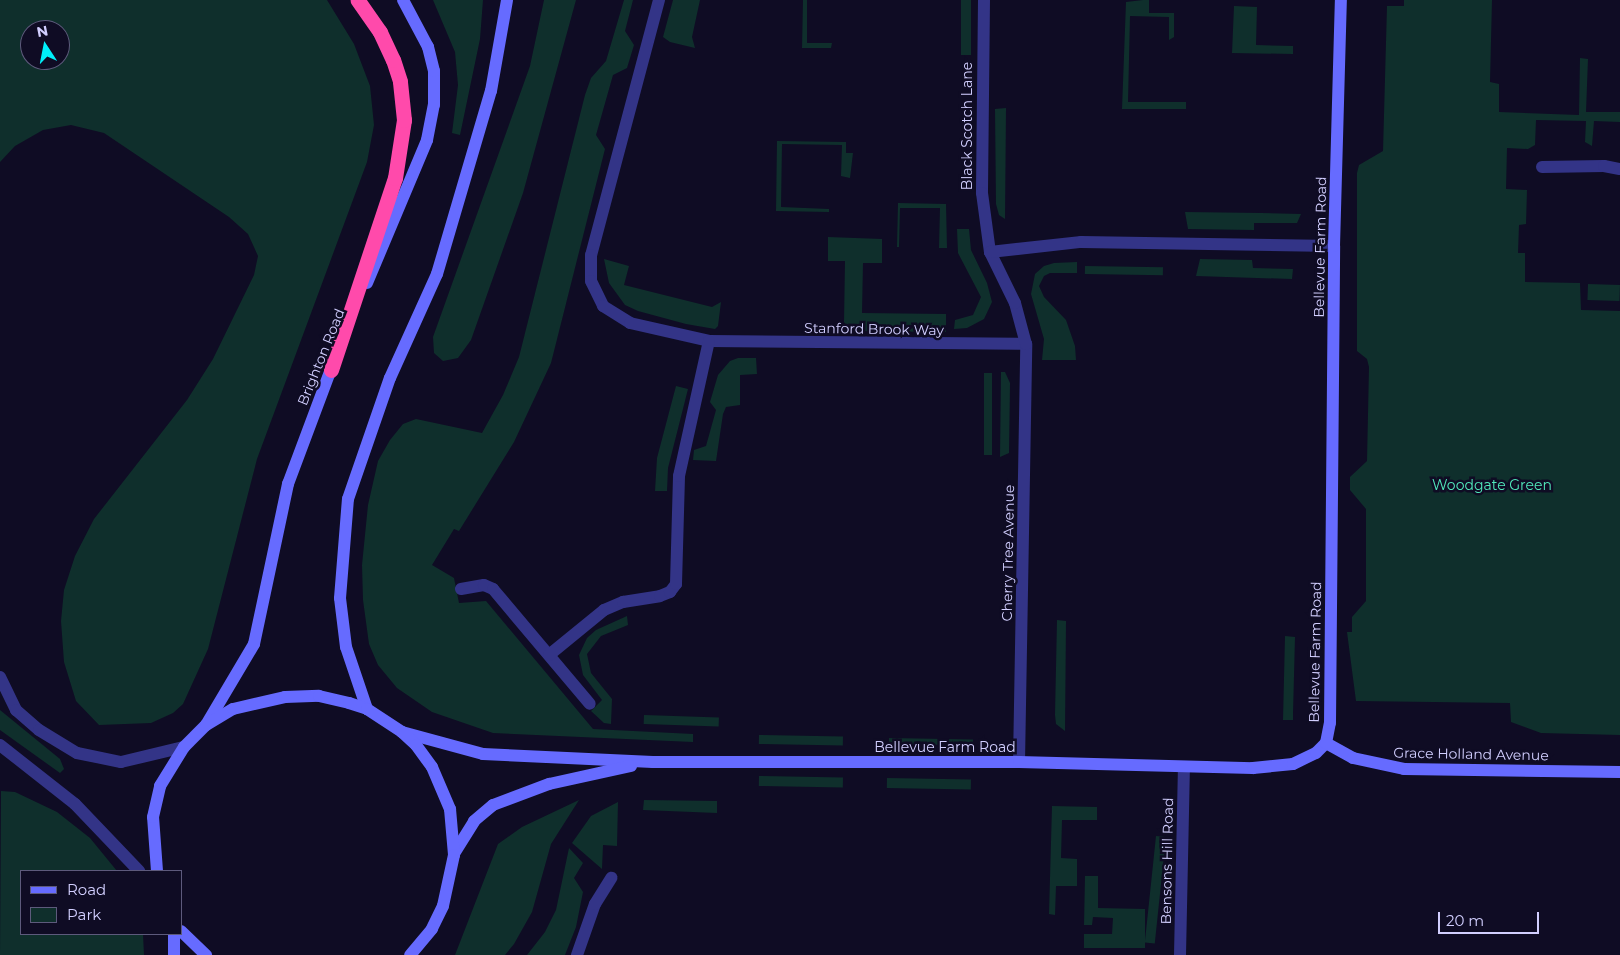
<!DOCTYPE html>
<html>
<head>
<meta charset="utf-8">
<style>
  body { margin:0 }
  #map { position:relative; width:1620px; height:955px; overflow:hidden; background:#0f0c24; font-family:Montserrat,sans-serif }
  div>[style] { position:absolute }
  .green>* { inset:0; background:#0f2f2c; transform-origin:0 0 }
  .street>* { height:12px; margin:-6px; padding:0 6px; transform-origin:6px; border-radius:6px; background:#333487 }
  .secondary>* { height:12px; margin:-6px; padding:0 6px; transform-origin:6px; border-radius:6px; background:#666bff }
  .highway>* { height:15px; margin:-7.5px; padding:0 7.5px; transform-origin:7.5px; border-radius:7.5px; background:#ff4aab }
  span { translate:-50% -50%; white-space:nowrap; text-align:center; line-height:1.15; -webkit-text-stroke:5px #0f0c24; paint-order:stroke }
  .street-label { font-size:14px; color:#d2cfff }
  .park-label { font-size:14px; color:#51e9bb }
  .legend { position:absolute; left:20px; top:870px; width:162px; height:65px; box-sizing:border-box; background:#0f0c24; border:1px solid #5d5a7c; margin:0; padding:6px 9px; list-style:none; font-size:15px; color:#d2cfff }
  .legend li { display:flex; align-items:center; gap:10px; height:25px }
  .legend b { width:25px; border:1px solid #5d5a7c }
  .north { position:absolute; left:20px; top:20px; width:50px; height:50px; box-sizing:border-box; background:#0f0c24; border:1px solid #5d5a7c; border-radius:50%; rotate:349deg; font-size:14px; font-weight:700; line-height:20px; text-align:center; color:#d2cfff }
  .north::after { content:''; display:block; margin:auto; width:18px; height:22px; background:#00effa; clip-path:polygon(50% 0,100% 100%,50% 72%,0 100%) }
  .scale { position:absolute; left:1438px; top:912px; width:101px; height:22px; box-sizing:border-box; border:2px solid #d2cfff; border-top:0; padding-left:6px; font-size:15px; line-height:18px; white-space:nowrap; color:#d2cfff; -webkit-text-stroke:4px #0f0c24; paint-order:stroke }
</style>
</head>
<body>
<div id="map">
  <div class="green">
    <i style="clip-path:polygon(evenodd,0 0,327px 0,354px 44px,370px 86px,374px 125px,367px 162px,257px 459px,208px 649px,183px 704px,173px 713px,151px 723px,99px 725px,76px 701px,64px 662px,61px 621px,64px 590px,75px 556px,94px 519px,187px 400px,213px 359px,254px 275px,258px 256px,248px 234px,229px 217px,104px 133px,71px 125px,43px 130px,15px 146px,0 162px,0 0,30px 30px,60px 30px,60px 60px,30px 60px,30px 30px)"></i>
    <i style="clip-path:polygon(433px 0,483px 0,480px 39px,460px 135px,452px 133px,458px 85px,455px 52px)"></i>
    <i style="clip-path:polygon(544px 0,576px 0,523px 193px,471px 340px,458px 358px,443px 361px,434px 353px,433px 337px,530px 66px)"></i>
    <i style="clip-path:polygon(624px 0,633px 0,625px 31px,634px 45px,627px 68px,613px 75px,596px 135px,605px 149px,551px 363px,514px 442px,459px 531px,454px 529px,432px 565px,454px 578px,459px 603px,486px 601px,593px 729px,693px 734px,693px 742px,493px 733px,432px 712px,397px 688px,378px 665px,369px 644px,363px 600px,362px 565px,368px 505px,378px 461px,390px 440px,403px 424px,416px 419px,482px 433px,503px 395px,519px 357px,585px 95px,591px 78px,606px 61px)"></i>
    <i style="clip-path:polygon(673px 0,700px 0,692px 37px,695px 48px,670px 42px,663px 37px)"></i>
    <i style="clip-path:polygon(803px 0,807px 0,807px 43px,832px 43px,831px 48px,802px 48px)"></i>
    <i style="left:961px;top:0;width:10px;height:55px"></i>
    <i style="clip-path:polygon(1143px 0,1149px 0,1149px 13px,1174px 13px,1174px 37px,1169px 40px,1169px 17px,1130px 16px,1128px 102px,1186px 102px,1186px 109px,1122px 109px,1126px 2px)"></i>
    <i style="clip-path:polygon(1404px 0,1492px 0,1490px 82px,1499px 84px,1499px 112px,1579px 115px,1580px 58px,1588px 59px,1586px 112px,1620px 112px,1620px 122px,1594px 121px,1592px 146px,1585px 142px,1586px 121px,1536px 120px,1535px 145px,1528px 149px,1507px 148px,1506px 189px,1527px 190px,1526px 224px,1519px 225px,1518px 253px,1525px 253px,1525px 282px,1580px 283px,1581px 310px,1620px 311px,1620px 735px,1541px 733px,1511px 722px,1510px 703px,1356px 701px,1347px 632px,1352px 632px,1352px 617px,1366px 601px,1366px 509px,1350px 490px,1350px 477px,1367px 461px,1369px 367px,1367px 359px,1357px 351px,1357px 173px,1359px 165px,1383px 151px,1387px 6px,1404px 6px)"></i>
    <i style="clip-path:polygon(1234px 6px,1257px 7px,1256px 45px,1293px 46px,1293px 54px,1232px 53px)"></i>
    <i style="clip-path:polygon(1006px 108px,1005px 219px,999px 215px,996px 204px,995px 109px)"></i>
    <i style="clip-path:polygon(777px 141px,846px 142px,846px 153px,853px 153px,850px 178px,841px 176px,842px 145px,782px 144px,781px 207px,829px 209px,829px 212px,776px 211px)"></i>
    <i style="clip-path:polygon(898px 203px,946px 204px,947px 248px,939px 248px,940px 208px,900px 208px,899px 247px,897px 247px)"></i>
    <i style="clip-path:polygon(1185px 212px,1261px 213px,1301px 214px,1297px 223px,1254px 223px,1254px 230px,1188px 229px)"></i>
    <i style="clip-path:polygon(957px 229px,969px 229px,971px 250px,987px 283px,992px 302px,984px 319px,967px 328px,954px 329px,955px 320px,973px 315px,981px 297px,958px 253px)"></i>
    <i style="clip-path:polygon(828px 237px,882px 239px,882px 263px,863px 263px,862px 313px,946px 314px,946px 332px,850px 331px,844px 322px,845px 261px,828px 261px)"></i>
    <i style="clip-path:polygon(604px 259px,629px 266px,624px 285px,712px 307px,721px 302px,718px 326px,715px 329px,686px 324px,638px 311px,625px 305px,609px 283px)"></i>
    <i style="clip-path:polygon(1200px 259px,1252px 260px,1253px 268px,1293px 269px,1292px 279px,1196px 276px)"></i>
    <i style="clip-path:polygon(1077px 262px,1077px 273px,1050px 273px,1044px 276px,1039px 286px,1044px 297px,1066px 320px,1075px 346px,1076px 360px,1042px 360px,1044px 339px,1031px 294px,1035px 274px,1044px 266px,1054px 263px)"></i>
    <i style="left:1085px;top:266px;width:78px;height:8px;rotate:1deg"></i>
    <i style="left:1588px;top:284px;width:32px;height:16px;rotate:2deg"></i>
    <i style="clip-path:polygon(738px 358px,756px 358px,757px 374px,740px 375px,740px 405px,726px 407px,723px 414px,716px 461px,693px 460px,694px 450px,706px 446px,716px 410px,710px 402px,718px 375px,730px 361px)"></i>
    <i style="clip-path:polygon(1001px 372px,1005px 372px,1010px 383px,1009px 453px,1000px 457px)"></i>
    <i style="left:984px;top:373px;width:8px;height:82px"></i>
    <i style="clip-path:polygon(676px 386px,688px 389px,668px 468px,667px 491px,655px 491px,657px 458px)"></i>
    <i style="clip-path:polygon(627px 616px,628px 625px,601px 636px,587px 654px,591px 673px,612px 699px,611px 724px,604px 723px,591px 711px,602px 700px,583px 675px,579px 655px,587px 638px,596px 630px)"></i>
    <i style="clip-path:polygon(1057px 620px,1066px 621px,1065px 731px,1056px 724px,1055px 715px)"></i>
    <i style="clip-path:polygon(1285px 636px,1295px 637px,1293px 714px,1293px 720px,1283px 720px)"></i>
    <i style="clip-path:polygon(0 710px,60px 759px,64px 769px,60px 773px,0 730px)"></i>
    <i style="left:644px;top:715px;width:75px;height:9px;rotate:2deg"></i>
    <i style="left:759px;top:735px;width:84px;height:9px;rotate:1deg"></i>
    <i style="left:889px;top:738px;width:84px;height:9px;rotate:1deg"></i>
    <i style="left:759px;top:776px;width:84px;height:10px;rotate:1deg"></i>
    <i style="left:887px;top:778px;width:84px;height:10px;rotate:1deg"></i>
    <i style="clip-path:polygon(1px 791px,15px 792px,57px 812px,90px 838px,117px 871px,21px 871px,21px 934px,143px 934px,144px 955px,0 955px)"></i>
    <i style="clip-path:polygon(579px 800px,551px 844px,532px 912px,514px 944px,505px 955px,455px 955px,498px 844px,522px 827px)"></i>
    <i style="clip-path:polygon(644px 800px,717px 801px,717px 813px,643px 810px)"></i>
    <i style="clip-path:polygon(618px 802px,617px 846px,603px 845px,602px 869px,572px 843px,591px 816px)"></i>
    <i style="clip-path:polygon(1052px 806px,1097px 807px,1097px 820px,1062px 820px,1061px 858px,1077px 859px,1077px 886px,1056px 886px,1055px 915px,1049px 914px)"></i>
    <i style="left:1156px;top:836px;width:10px;height:107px;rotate:6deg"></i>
    <i style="clip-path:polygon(569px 848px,583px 863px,574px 878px,583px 892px,576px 927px,565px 955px,527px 955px,545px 932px,556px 910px)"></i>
    <i style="clip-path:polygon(1085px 876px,1098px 876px,1098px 908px,1145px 909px,1145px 948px,1084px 948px,1084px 934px,1112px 934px,1113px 918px,1093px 917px,1092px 925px,1084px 925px)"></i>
  </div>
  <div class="street">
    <i style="left:659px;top:0;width:264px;rotate:104.9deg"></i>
    <i style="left:591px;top:255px;width:26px;rotate:90deg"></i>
    <i style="left:591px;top:281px;width:28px;rotate:64deg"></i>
    <i style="left:603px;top:306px;width:32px;rotate:32deg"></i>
    <i style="left:630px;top:323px;width:81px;rotate:12.8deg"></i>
    <i style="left:709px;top:341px;width:317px;rotate:0.5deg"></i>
    <i style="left:984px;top:0;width:193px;rotate:90.6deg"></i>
    <i style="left:982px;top:193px;width:60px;rotate:82.3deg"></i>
    <i style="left:1542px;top:167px;width:62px;rotate:-0.9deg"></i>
    <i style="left:1604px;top:166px;width:16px;rotate:11deg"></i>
    <i style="left:461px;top:589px;width:23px;rotate:-10deg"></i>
    <i style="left:484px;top:585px;width:10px;rotate:24deg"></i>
    <i style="left:493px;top:589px;width:150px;rotate:49.9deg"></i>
    <i style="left:549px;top:655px;width:71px;rotate:-39.3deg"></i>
    <i style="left:604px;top:610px;width:21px;rotate:-23deg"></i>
    <i style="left:623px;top:602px;width:37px;rotate:-9deg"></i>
    <i style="left:660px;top:596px;width:11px;rotate:-22deg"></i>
    <i style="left:670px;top:592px;width:10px;rotate:-53deg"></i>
    <i style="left:676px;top:584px;width:108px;rotate:-88.4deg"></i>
    <i style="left:679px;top:476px;width:138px;rotate:-77.5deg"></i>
    <i style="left:0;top:677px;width:37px;rotate:64deg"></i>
    <i style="left:16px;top:710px;width:30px;rotate:41deg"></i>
    <i style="left:39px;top:730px;width:44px;rotate:31.2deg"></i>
    <i style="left:77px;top:753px;width:45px;rotate:11.6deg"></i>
    <i style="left:121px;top:762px;width:65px;rotate:-13.4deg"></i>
    <i style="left:0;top:745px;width:95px;rotate:38.2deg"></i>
    <i style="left:75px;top:804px;width:93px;rotate:46.3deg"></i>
    <i style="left:1019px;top:762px;width:418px;rotate:-89deg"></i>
    <i style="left:1026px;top:344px;width:42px;rotate:-105deg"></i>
    <i style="left:1015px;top:303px;width:57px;rotate:-116.1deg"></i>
    <i style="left:990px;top:252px;width:92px;rotate:-6.3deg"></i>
    <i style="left:1081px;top:242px;width:253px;rotate:0.9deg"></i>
    <i style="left:577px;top:955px;width:54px;rotate:-70.6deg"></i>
    <i style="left:595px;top:904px;width:31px;rotate:-58deg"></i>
    <i style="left:1180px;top:955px;width:188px;rotate:-88.8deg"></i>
  </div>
  <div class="secondary">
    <i style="left:367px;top:283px;width:155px;rotate:-67.2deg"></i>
    <i style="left:427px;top:140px;width:36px;rotate:-79deg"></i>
    <i style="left:434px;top:105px;width:34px;rotate:-90deg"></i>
    <i style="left:434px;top:71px;width:25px;rotate:-104deg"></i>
    <i style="left:428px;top:47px;width:53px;rotate:-118deg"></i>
    <i style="left:367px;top:709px;width:65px;rotate:-108.7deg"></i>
    <i style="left:346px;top:647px;width:49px;rotate:-97deg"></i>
    <i style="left:340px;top:598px;width:99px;rotate:-85.4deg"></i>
    <i style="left:348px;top:499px;width:128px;rotate:-70.9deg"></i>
    <i style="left:390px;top:378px;width:114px;rotate:-65.7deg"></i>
    <i style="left:437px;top:274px;width:191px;rotate:-73.6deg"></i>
    <i style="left:491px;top:91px;width:92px;rotate:-80deg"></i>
    <i style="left:206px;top:725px;width:94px;rotate:-59.3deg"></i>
    <i style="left:254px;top:644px;width:164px;rotate:-78deg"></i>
    <i style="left:288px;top:484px;width:131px;rotate:-69.5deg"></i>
    <i style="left:402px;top:732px;width:84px;rotate:15.2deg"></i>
    <i style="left:483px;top:754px;width:170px;rotate:2.7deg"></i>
    <i style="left:653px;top:762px;width:366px"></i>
    <i style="left:1019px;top:762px;width:234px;rotate:1.5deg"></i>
    <i style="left:1253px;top:768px;width:40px;rotate:-5.7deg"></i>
    <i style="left:1293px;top:764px;width:25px;rotate:-26deg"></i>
    <i style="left:1316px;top:753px;width:14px;rotate:-45deg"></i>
    <i style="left:1326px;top:743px;width:20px;rotate:-79deg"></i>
    <i style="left:1330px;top:723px;width:477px;rotate:-89.5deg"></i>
    <i style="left:1334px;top:246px;width:246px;rotate:-88.4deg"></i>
    <i style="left:1326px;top:743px;width:31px;rotate:29deg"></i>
    <i style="left:1353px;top:758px;width:52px;rotate:12.2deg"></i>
    <i style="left:1404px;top:769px;width:216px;rotate:0.8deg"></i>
    <i style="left:455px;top:852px;width:36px;rotate:-58deg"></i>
    <i style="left:474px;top:821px;width:25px;rotate:-40deg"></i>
    <i style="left:493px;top:805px;width:60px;rotate:-20.6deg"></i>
    <i style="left:549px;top:784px;width:84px;rotate:-12.4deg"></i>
    <i style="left:157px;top:871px;width:54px;rotate:-94.2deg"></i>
    <i style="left:153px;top:817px;width:32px;rotate:-77deg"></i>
    <i style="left:160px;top:786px;width:46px;rotate:-58.4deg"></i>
    <i style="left:184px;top:747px;width:31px;rotate:-45deg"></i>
    <i style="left:206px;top:725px;width:31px;rotate:-31deg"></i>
    <i style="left:233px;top:709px;width:53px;rotate:-13deg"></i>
    <i style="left:285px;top:697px;width:34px;rotate:-2deg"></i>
    <i style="left:319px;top:696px;width:31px;rotate:13deg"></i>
    <i style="left:349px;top:703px;width:19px;rotate:18deg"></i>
    <i style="left:367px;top:709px;width:42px;rotate:33.3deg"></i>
    <i style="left:402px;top:732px;width:19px;rotate:43deg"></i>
    <i style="left:416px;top:745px;width:27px;rotate:54deg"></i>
    <i style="left:432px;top:767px;width:46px;rotate:66.8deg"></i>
    <i style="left:450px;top:809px;width:46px;rotate:85deg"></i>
    <i style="left:454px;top:855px;width:52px;rotate:102.2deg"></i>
    <i style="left:443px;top:906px;width:25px;rotate:116deg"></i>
    <i style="left:432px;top:929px;width:34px;rotate:130deg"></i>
    <i style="left:181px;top:931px;width:35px;rotate:44deg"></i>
    <i style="left:174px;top:934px;width:21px;rotate:90deg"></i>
  </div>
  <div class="highway">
    <i style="left:331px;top:370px;width:202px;rotate:-71.6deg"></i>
    <i style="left:395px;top:178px;width:59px;rotate:-81.2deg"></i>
    <i style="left:404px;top:120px;width:39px;rotate:-96deg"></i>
    <i style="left:400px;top:81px;width:22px;rotate:-108deg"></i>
    <i style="left:393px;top:60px;width:31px;rotate:-115deg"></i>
    <i style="left:380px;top:32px;width:39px;rotate:-125deg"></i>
  </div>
  <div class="street-label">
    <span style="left:967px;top:126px;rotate:-90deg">Black Scotch Lane</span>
    <span style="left:1320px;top:247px;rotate:-89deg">Bellevue Farm Road</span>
    <span style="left:874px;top:329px;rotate:1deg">Stanford Brook Way</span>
    <span style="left:321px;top:357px;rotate:-68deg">Brighton Road</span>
    <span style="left:1008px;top:553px;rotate:-89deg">Cherry Tree Avenue</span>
    <span style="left:1315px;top:652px;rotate:-89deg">Bellevue Farm Road</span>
    <span style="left:945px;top:747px">Bellevue Farm Road</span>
    <span style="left:1471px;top:754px;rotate:1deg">Grace Holland Avenue</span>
    <span style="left:1167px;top:861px;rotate:-89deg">Bensons Hill Road</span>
  </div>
  <div class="park-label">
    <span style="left:1492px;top:485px">Woodgate Green</span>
  </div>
  <ul class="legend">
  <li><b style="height:6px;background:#666bff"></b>Road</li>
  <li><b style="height:14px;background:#0f2f2c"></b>Park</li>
  </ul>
  <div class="north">N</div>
  <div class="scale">20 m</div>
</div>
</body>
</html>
